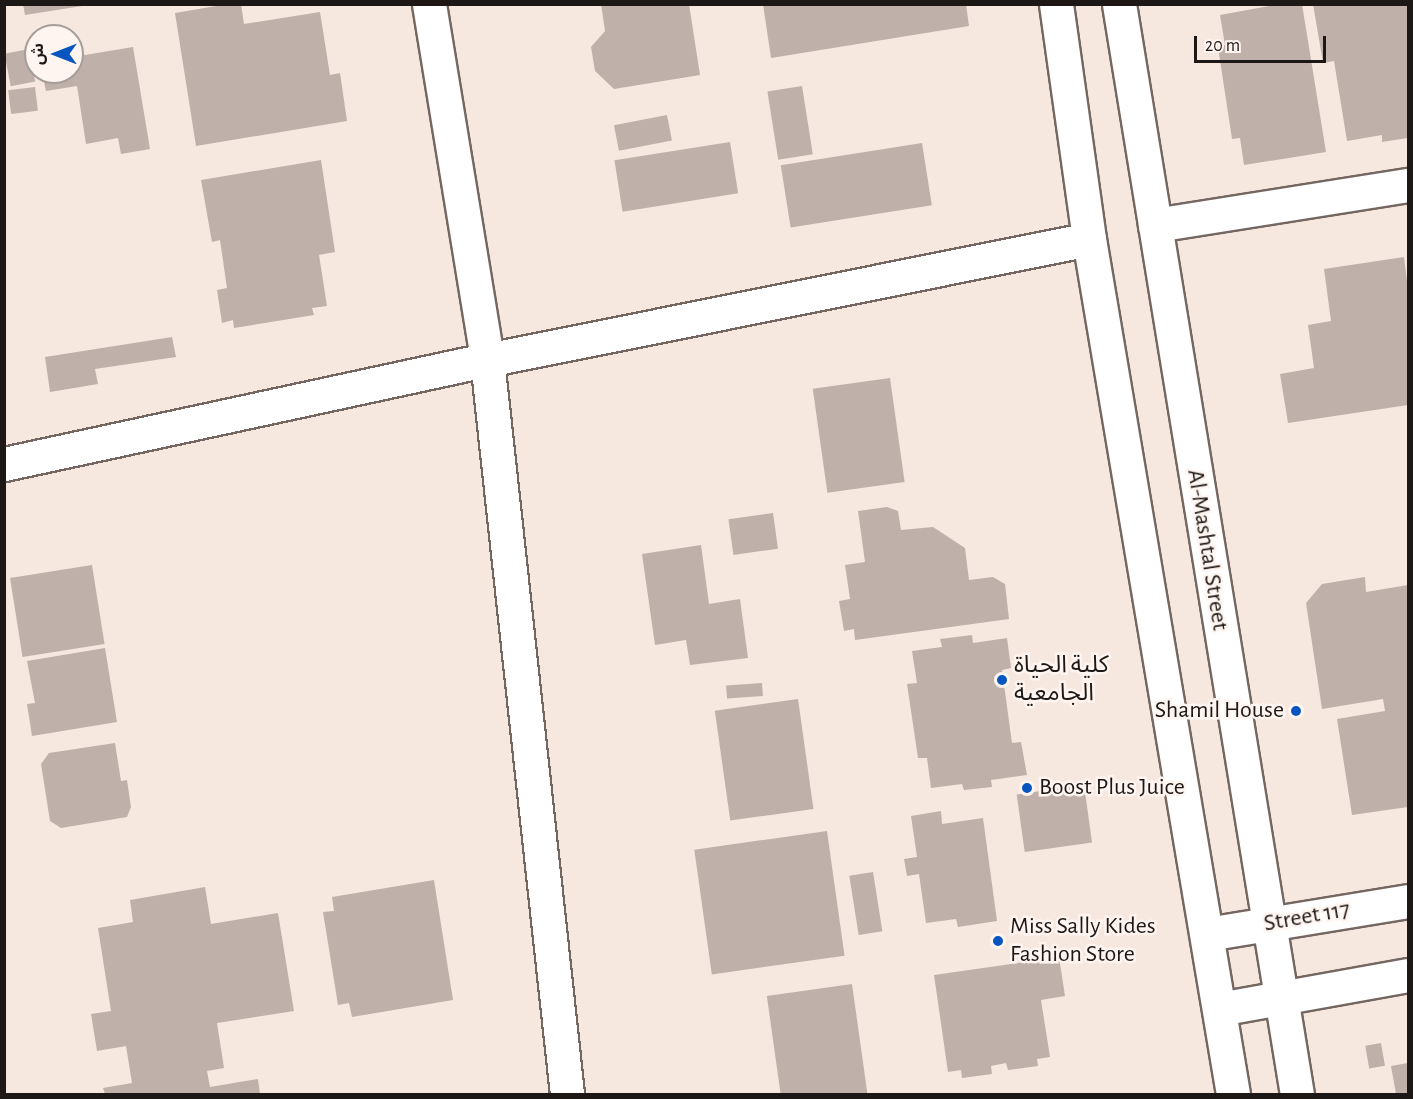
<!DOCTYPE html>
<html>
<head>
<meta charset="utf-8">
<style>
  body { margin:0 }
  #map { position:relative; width:1413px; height:1099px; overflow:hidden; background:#f6e7df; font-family:"Alegreya Sans","Noto Sans Arabic",sans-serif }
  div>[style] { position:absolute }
  .building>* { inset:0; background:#bfb1a9; transform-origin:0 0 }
  .roads { filter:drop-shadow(2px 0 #746761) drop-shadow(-2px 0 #746761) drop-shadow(0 2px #746761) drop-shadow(0 -2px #746761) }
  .street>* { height:33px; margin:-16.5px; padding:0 16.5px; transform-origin:16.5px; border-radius:16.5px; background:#fff }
  .secondary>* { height:33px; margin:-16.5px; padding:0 16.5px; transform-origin:16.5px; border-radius:16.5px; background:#fff }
  .dots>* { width:16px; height:16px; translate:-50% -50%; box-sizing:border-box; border:3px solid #fff5f0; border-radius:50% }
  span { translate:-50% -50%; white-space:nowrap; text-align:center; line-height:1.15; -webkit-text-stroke:5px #fff5f0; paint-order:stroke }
  .street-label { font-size:24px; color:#1d1815 }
  .poi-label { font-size:24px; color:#1d1815 }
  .left { translate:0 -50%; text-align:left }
  .right { translate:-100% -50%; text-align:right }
  .frame { position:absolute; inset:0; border:6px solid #1d1815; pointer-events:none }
  .north { position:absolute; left:24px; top:24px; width:60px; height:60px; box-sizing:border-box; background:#fff5f0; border:2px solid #a59d98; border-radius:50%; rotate:270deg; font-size:16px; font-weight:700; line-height:24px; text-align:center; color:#1d1815 }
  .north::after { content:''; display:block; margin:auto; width:21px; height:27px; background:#0755bf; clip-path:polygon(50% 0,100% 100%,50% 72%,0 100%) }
  .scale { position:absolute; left:1194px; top:36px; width:132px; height:27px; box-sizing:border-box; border:3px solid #1d1815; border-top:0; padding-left:8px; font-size:18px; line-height:21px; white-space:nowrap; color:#1d1815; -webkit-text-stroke:4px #fff5f0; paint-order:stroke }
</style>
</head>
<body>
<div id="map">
  <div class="building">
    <i style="clip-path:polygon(23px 4px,81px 4px,82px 6px,25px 15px)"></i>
    <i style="clip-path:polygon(228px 4px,241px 4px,244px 24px,320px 12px,330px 75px,340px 73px,347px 121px,196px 146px,175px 13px)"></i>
    <i style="clip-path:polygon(601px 4px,689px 4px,700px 75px,614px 89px,595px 71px,591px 47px,605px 31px)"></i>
    <i style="clip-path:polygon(763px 4px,966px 4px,969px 26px,771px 58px)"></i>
    <i style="clip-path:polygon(1281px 4px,1302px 4px,1326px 152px,1244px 165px,1240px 138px,1232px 139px,1218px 47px,1225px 45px,1220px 15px)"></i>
    <i style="clip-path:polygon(1313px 4px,1408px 4px,1408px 138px,1382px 142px,1382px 135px,1347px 141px,1334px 61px,1323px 63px)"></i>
    <i style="clip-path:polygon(72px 42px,77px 42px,79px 56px,133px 47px,150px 149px,121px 154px,118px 138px,86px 144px,77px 86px,46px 91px,42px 72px,72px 72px)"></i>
    <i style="left:29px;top:49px;width:33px;height:25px;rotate:79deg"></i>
    <i style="left:802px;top:86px;width:69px;height:35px;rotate:81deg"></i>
    <i style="left:35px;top:87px;width:24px;height:27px;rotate:83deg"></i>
    <i style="left:667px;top:115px;width:26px;height:54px;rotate:79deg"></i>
    <i style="left:730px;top:142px;width:52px;height:117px;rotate:81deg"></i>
    <i style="left:922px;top:143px;width:63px;height:143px;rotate:81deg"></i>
    <i style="clip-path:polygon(321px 160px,335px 252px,319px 255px,327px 306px,312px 308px,314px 315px,234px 328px,233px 320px,222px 323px,217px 290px,227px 288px,220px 240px,212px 242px,201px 180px)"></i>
    <i style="clip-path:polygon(1404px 257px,1408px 289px,1408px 405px,1288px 423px,1280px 374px,1314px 368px,1308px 325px,1331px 321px,1324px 269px)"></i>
    <i style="clip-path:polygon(172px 337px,176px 357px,95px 369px,98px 384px,50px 392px,45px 357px)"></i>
    <i style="left:890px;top:378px;width:105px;height:78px;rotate:82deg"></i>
    <i style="clip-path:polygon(887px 507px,898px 511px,901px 530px,933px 527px,965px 548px,969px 580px,993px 577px,1005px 584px,1009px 619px,855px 640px,854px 629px,844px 631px,839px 601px,850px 599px,845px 565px,865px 562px,858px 511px)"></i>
    <i style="left:773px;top:513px;width:36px;height:45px;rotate:82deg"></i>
    <i style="clip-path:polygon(701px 545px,709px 604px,740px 599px,748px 658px,690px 665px,686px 640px,655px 645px,642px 554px)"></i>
    <i style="left:92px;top:565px;width:80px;height:83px;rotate:81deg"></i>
    <i style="clip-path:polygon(1365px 577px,1366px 592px,1408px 585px,1408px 807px,1352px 815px,1337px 719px,1385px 711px,1383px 699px,1322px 709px,1306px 603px,1322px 584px)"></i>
    <i style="clip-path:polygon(972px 635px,973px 643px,1007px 638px,1011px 668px,1002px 670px,1012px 743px,1021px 742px,1027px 775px,991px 780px,992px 787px,964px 790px,962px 784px,931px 788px,927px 758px,918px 758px,907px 684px,917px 683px,912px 651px,942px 647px,940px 639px)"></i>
    <i style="clip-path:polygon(105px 648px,117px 722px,32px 736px,27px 704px,35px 703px,27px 661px)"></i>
    <i style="left:762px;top:683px;width:13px;height:36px;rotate:86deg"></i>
    <i style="left:798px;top:699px;width:111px;height:84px;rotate:82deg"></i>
    <i style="clip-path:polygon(115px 743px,121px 781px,127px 780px,131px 807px,127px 817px,61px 828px,50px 821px,41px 764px,49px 753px)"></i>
    <i style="left:1084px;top:785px;width:58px;height:68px;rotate:82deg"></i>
    <i style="clip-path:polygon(941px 811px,942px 824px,983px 818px,997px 921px,958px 927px,956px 919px,926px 923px,919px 874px,907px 876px,904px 859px,917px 857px,911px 816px)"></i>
    <i style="left:827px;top:831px;width:126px;height:134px;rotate:82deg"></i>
    <i style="left:873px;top:872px;width:60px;height:24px;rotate:81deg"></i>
    <i style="clip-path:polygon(434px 880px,453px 1000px,352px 1017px,349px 1003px,338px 1005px,323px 912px,334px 911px,332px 897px)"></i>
    <i style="clip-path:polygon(205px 887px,211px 924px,278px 913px,294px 1011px,217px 1023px,224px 1068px,207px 1071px,210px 1087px,258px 1079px,260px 1094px,105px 1094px,103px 1088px,132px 1083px,126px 1046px,97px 1051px,91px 1014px,111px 1011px,98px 928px,133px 922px,130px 900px)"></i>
    <i style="clip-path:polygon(1059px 957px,1065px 996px,1041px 1000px,1050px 1057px,1037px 1059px,1038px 1066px,1008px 1070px,1006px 1063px,991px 1066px,992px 1074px,962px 1078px,961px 1070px,948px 1072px,934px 975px)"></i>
    <i style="left:852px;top:984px;width:111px;height:86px;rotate:82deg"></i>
    <i style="left:1381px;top:1043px;width:23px;height:16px;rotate:80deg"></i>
    <i style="clip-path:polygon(1408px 1063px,1408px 1094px,1396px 1094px,1391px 1066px)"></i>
  </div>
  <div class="roads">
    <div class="street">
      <i style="left:429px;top:4px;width:361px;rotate:80.7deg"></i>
      <i style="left:487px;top:360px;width:738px;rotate:83.78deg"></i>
      <i style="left:1155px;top:225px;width:256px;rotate:-9deg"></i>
      <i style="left:4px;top:464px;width:494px;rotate:-12.2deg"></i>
      <i style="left:487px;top:360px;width:614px;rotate:-11.36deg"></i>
    </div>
    <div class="secondary">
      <i style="left:1056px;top:4px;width:237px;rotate:82deg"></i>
      <i style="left:1089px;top:239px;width:867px;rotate:80.44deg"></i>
      <i style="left:1119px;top:4px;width:1104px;rotate:80.73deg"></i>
      <i style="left:1207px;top:934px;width:204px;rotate:-9.3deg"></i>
      <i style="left:1219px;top:1009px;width:192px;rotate:-10.2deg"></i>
    </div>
  </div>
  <div class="dots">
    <i style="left:1002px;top:680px;background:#0755bf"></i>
    <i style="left:1296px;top:711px;background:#0755bf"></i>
    <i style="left:1027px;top:788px;background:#0755bf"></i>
    <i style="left:998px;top:941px;background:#0755bf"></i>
  </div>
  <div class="street-label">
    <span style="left:1207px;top:550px;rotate:81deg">Al-Mashtal Street</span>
    <span style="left:1307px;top:917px;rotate:-10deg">Street 117</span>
  </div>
  <div class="poi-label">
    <span class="left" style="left:1014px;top:680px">كلية الحياة<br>الجامعية</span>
    <span class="right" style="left:1284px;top:711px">Shamil House</span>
    <span class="left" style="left:1039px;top:788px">Boost Plus Juice</span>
    <span class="left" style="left:1010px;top:941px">Miss Sally Kides<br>Fashion Store</span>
  </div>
  <div class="frame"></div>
  <div class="north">ش</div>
  <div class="scale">20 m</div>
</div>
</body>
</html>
